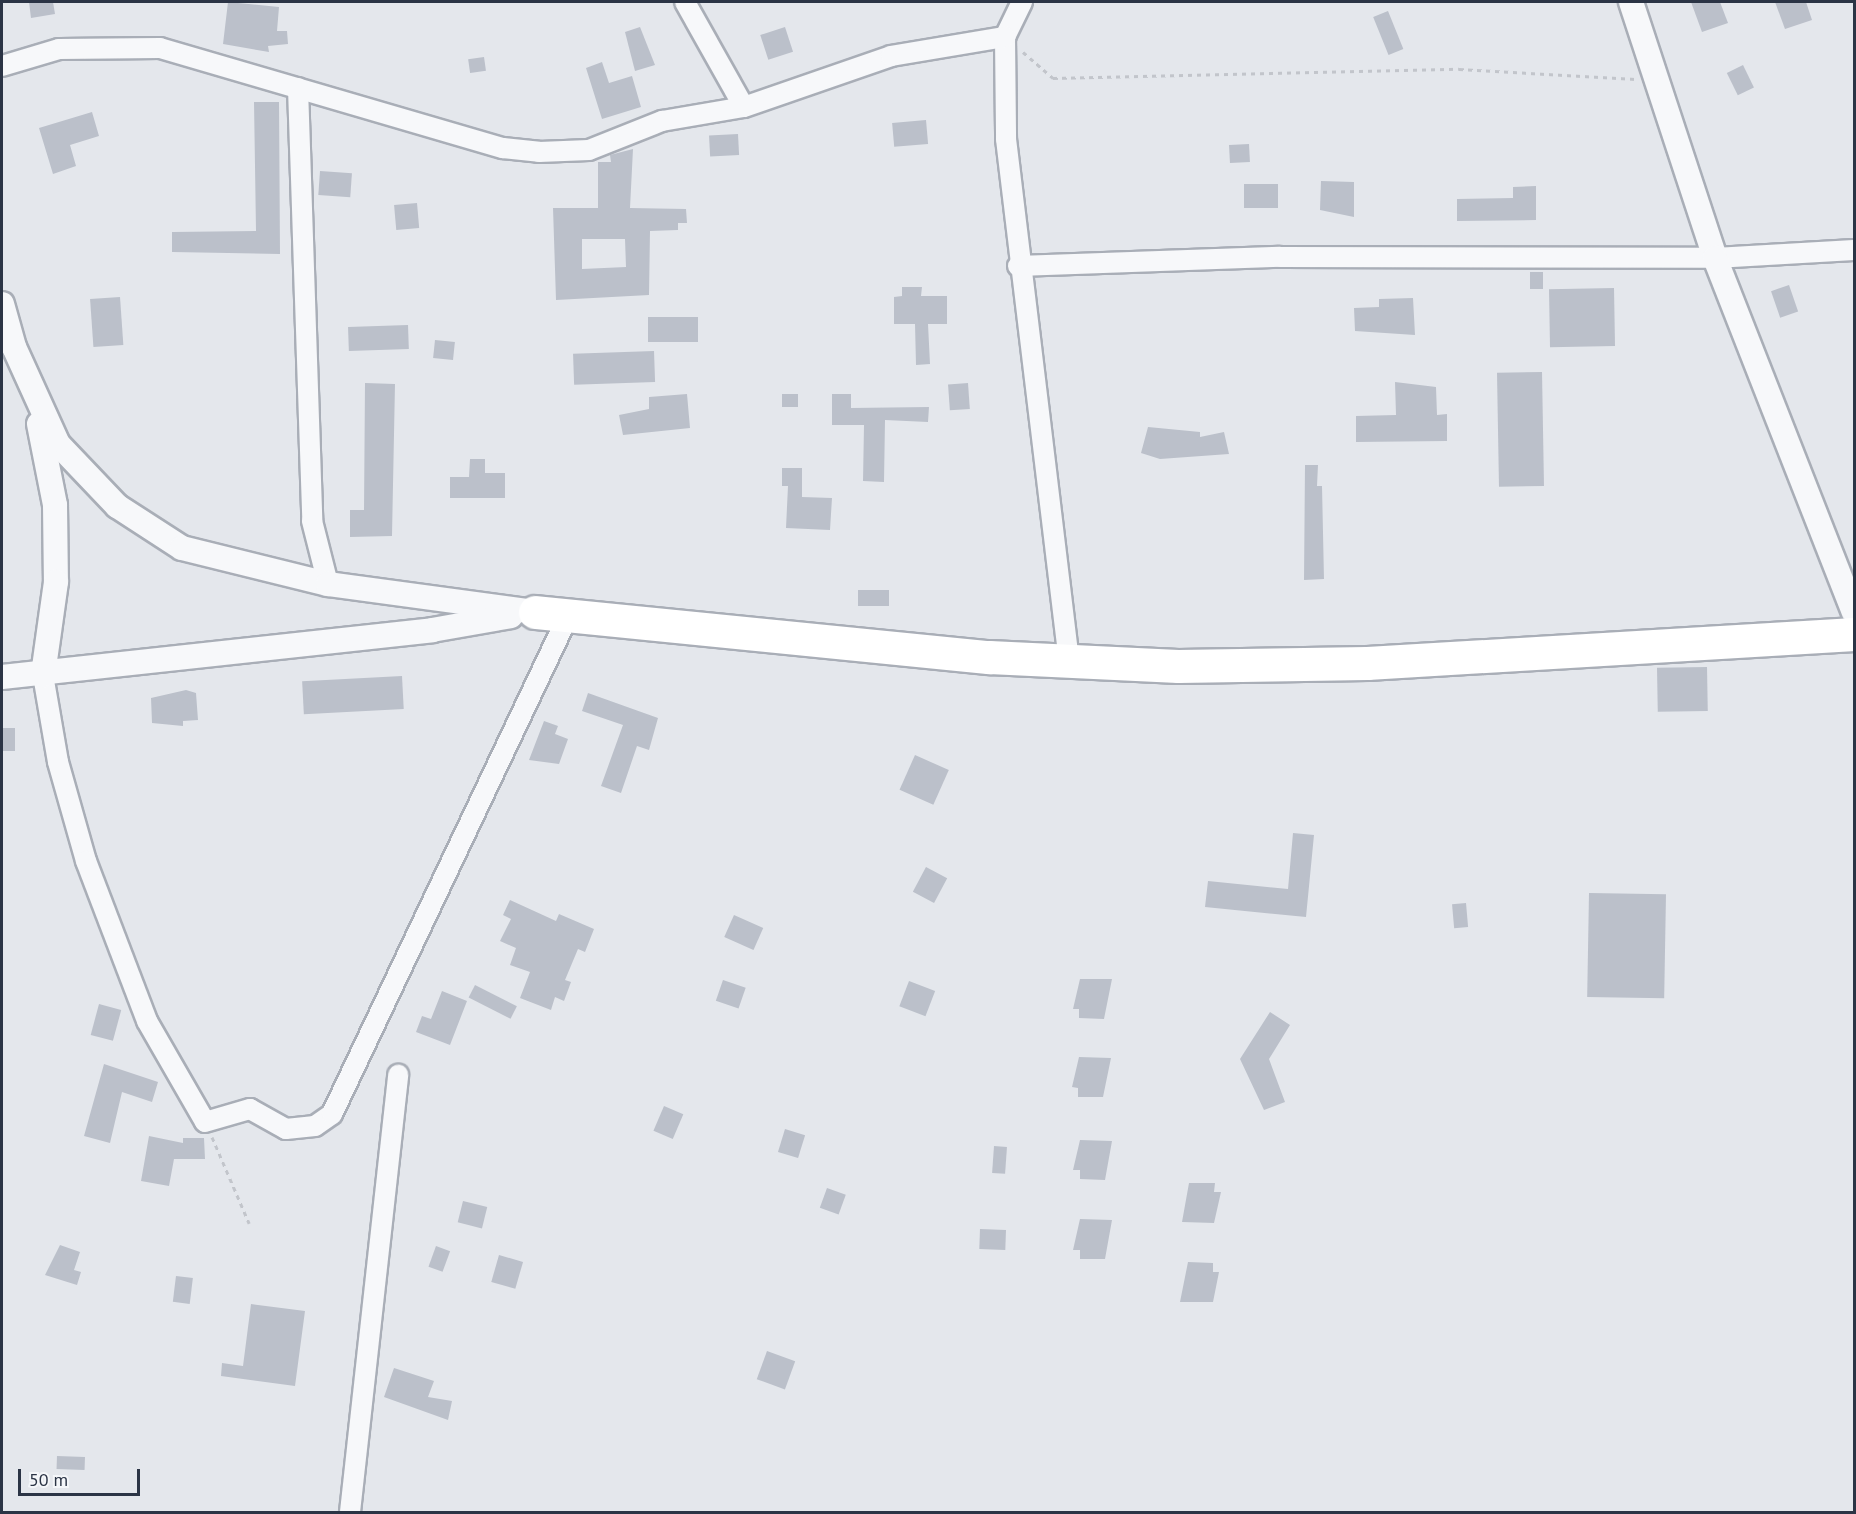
<!DOCTYPE html>
<html>
<head>
<meta charset="utf-8">
<style>
  body { margin:0 }
  #map { position:relative; width:1856px; height:1514px; overflow:hidden; background:#e4e7ec; font-family:"PT Sans",sans-serif }
  div>[style] { position:absolute }
  .building>* { inset:0; background:#bbc0ca; transform-origin:0 0 }
  .path>* { height:3px; margin-top:-1.5px; transform-origin:0; background:repeating-linear-gradient(90deg,#c2c5cb 0 4.5px,transparent 0 9px) }
  .roads { filter:drop-shadow(2px 0 #a9aeb7) drop-shadow(-2px 0 #a9aeb7) drop-shadow(0 2px #a9aeb7) drop-shadow(0 -2px #a9aeb7) }
  .minor>* { height:20px; margin:-10px; padding:0 10px; transform-origin:10px; border-radius:10px; background:#f7f8fa }
  .tertiary>* { height:24px; margin:-12px; padding:0 12px; transform-origin:12px; border-radius:12px; background:#f7f8fa }
  .trunk>* { height:33px; margin:-16.5px; padding:0 16.5px; transform-origin:16.5px; border-radius:16.5px; background:#fff }
  span { translate:-50% -50%; white-space:nowrap; text-align:center; line-height:1.15; -webkit-text-stroke:4.5px #f4f6f9; paint-order:stroke }
  .frame { position:absolute; inset:0; border:3px solid #2b3445; pointer-events:none }
  .scale { position:absolute; left:18px; top:1469px; width:122px; height:27px; box-sizing:border-box; border:3px solid #2b3445; border-top:0; padding-left:8px; font-size:18px; line-height:21px; white-space:nowrap; color:#2b3445; -webkit-text-stroke:4px #f4f6f9; paint-order:stroke }
</style>
</head>
<body>
<div id="map">
  <div class="building">
    <i style="clip-path:polygon(29px 2px,53px 2px,55px 14px,31px 18px)"></i>
    <i style="clip-path:polygon(228px 2px,279px 7px,277px 31px,287px 31px,288px 44px,268px 46px,269px 52px,223px 44px)"></i>
    <i style="clip-path:polygon(1691px 2px,1720px 2px,1728px 23px,1702px 32px)"></i>
    <i style="clip-path:polygon(1775px 2px,1806px 2px,1812px 20px,1785px 29px)"></i>
    <i style="left:1388px;top:11px;width:41px;height:16px;rotate:68deg"></i>
    <i style="clip-path:polygon(640px 27px,655px 65px,635px 71px,625px 32px)"></i>
    <i style="left:785px;top:27px;width:26px;height:26px;rotate:72deg"></i>
    <i style="left:484px;top:57px;width:14px;height:16px;rotate:82deg"></i>
    <i style="clip-path:polygon(602px 62px,609px 83px,632px 76px,641px 107px,602px 119px,586px 68px)"></i>
    <i style="left:1743px;top:65px;width:25px;height:18px;rotate:64deg"></i>
    <i style="clip-path:polygon(254px 102px,279px 102px,280px 254px,172px 252px,172px 232px,256px 231px)"></i>
    <i style="clip-path:polygon(92px 112px,99px 136px,70px 145px,76px 166px,53px 174px,39px 128px)"></i>
    <i style="left:926px;top:120px;width:24px;height:34px;rotate:85deg"></i>
    <i style="left:738px;top:134px;width:21px;height:29px;rotate:87deg"></i>
    <i style="left:1249px;top:144px;width:18px;height:20px;rotate:87deg"></i>
    <i style="clip-path:polygon(evenodd,633px 149px,630px 208px,686px 209px,687px 223px,678px 223px,678px 230px,650px 231px,649px 295px,556px 300px,553px 208px,598px 208px,598px 162px,611px 162px,610px 155px,633px 149px,582px 239px,625px 239px,626px 267px,582px 269px,582px 239px)"></i>
    <i style="left:320px;top:171px;width:32px;height:24px;rotate:4deg"></i>
    <i style="clip-path:polygon(1321px 181px,1354px 182px,1354px 217px,1320px 210px)"></i>
    <i style="left:1244px;top:184px;width:34px;height:24px"></i>
    <i style="clip-path:polygon(1536px 186px,1536px 220px,1457px 221px,1457px 199px,1513px 198px,1513px 187px)"></i>
    <i style="left:417px;top:203px;width:25px;height:23px;rotate:85deg"></i>
    <i style="left:1543px;top:272px;width:17px;height:13px;rotate:90deg"></i>
    <i style="left:1789px;top:285px;width:28px;height:19px;rotate:71deg"></i>
    <i style="clip-path:polygon(902px 287px,922px 287px,921px 296px,947px 296px,947px 324px,928px 324px,930px 364px,916px 365px,915px 324px,894px 324px,894px 297px,902px 296px)"></i>
    <i style="left:1614px;top:288px;width:58px;height:65px;rotate:89deg"></i>
    <i style="left:120px;top:297px;width:48px;height:30px;rotate:86deg"></i>
    <i style="clip-path:polygon(1413px 298px,1415px 335px,1355px 331px,1354px 308px,1379px 307px,1379px 299px)"></i>
    <i style="left:698px;top:317px;width:25px;height:50px;rotate:90deg"></i>
    <i style="left:408px;top:325px;width:24px;height:60px;rotate:88deg"></i>
    <i style="left:435px;top:340px;width:20px;height:18px;rotate:6deg"></i>
    <i style="left:654px;top:351px;width:31px;height:81px;rotate:88deg"></i>
    <i style="left:1542px;top:372px;width:114px;height:45px;rotate:89deg"></i>
    <i style="clip-path:polygon(1395px 382px,1436px 387px,1437px 415px,1447px 414px,1447px 441px,1356px 442px,1356px 416px,1396px 415px)"></i>
    <i style="clip-path:polygon(365px 383px,395px 384px,392px 536px,350px 537px,350px 510px,364px 510px)"></i>
    <i style="left:968px;top:383px;width:26px;height:20px;rotate:86deg"></i>
    <i style="clip-path:polygon(687px 394px,690px 428px,623px 435px,619px 415px,649px 409px,649px 397px)"></i>
    <i style="left:782px;top:394px;width:16px;height:13px"></i>
    <i style="clip-path:polygon(832px 394px,851px 394px,851px 408px,929px 407px,928px 422px,885px 420px,884px 482px,863px 481px,864px 425px,832px 425px)"></i>
    <i style="clip-path:polygon(1148px 427px,1200px 432px,1200px 437px,1224px 432px,1229px 454px,1160px 459px,1141px 453px)"></i>
    <i style="clip-path:polygon(470px 459px,485px 459px,485px 473px,505px 473px,505px 498px,450px 498px,450px 477px,469px 477px)"></i>
    <i style="clip-path:polygon(1305px 465px,1318px 465px,1317px 486px,1322px 486px,1324px 579px,1304px 580px)"></i>
    <i style="clip-path:polygon(782px 468px,802px 468px,802px 497px,832px 498px,830px 530px,786px 528px,788px 486px,782px 486px)"></i>
    <i style="left:858px;top:590px;width:31px;height:16px"></i>
    <i style="left:1707px;top:667px;width:44px;height:50px;rotate:89deg"></i>
    <i style="left:402px;top:676px;width:33px;height:100px;rotate:87deg"></i>
    <i style="clip-path:polygon(186px 690px,196px 693px,198px 720px,183px 721px,183px 726px,152px 723px,151px 698px)"></i>
    <i style="clip-path:polygon(588px 693px,658px 718px,649px 750px,637px 746px,621px 793px,601px 786px,623px 725px,582px 711px)"></i>
    <i style="clip-path:polygon(544px 721px,558px 726px,555px 734px,568px 739px,559px 764px,529px 760px)"></i>
    <i style="left:2px;top:728px;width:13px;height:23px"></i>
    <i style="left:915px;top:755px;width:37px;height:38px;rotate:24deg"></i>
    <i style="clip-path:polygon(1293px 833px,1314px 835px,1306px 917px,1205px 907px,1208px 881px,1288px 889px)"></i>
    <i style="left:926px;top:867px;width:24px;height:28px;rotate:28deg"></i>
    <i style="left:1589px;top:893px;width:77px;height:104px;rotate:1deg"></i>
    <i style="clip-path:polygon(510px 900px,556px 921px,559px 914px,594px 929px,585px 952px,578px 949px,565px 980px,571px 982px,564px 1001px,555px 997px,551px 1010px,520px 998px,530px 972px,510px 965px,516px 948px,500px 941px,511px 919px,503px 915px)"></i>
    <i style="left:1466px;top:903px;width:24px;height:14px;rotate:85deg"></i>
    <i style="left:734px;top:915px;width:32px;height:24px;rotate:24deg"></i>
    <i style="clip-path:polygon(1080px 979px,1112px 979px,1104px 1019px,1079px 1018px,1079px 1009px,1073px 1009px)"></i>
    <i style="left:723px;top:980px;width:24px;height:22px;rotate:19deg"></i>
    <i style="left:909px;top:981px;width:28px;height:27px;rotate:21deg"></i>
    <i style="left:475px;top:985px;width:47px;height:14px;rotate:27deg"></i>
    <i style="clip-path:polygon(442px 991px,467px 1001px,450px 1045px,416px 1032px,422px 1016px,431px 1019px)"></i>
    <i style="left:99px;top:1004px;width:23px;height:32px;rotate:15deg"></i>
    <i style="clip-path:polygon(1270px 1012px,1290px 1025px,1269px 1059px,1285px 1102px,1264px 1110px,1240px 1059px)"></i>
    <i style="clip-path:polygon(1079px 1057px,1111px 1058px,1103px 1097px,1078px 1097px,1078px 1088px,1072px 1087px)"></i>
    <i style="clip-path:polygon(104px 1064px,158px 1082px,152px 1102px,122px 1092px,110px 1143px,84px 1136px)"></i>
    <i style="left:664px;top:1106px;width:21px;height:27px;rotate:23deg"></i>
    <i style="left:785px;top:1129px;width:21px;height:24px;rotate:17deg"></i>
    <i style="clip-path:polygon(149px 1136px,183px 1143px,183px 1138px,204px 1138px,205px 1159px,174px 1159px,169px 1186px,141px 1181px)"></i>
    <i style="clip-path:polygon(1080px 1140px,1112px 1141px,1105px 1180px,1080px 1179px,1080px 1170px,1073px 1170px)"></i>
    <i style="left:994px;top:1146px;width:13px;height:27px;rotate:4deg"></i>
    <i style="clip-path:polygon(1189px 1183px,1215px 1183px,1214px 1192px,1221px 1192px,1214px 1223px,1182px 1222px)"></i>
    <i style="left:827px;top:1188px;width:20px;height:21px;rotate:20deg"></i>
    <i style="left:463px;top:1201px;width:25px;height:22px;rotate:14deg"></i>
    <i style="clip-path:polygon(1080px 1219px,1112px 1220px,1105px 1259px,1080px 1259px,1080px 1250px,1073px 1250px)"></i>
    <i style="left:980px;top:1229px;width:26px;height:20px;rotate:2deg"></i>
    <i style="clip-path:polygon(60px 1245px,80px 1252px,74px 1270px,81px 1272px,77px 1285px,45px 1275px)"></i>
    <i style="left:436px;top:1246px;width:15px;height:22px;rotate:20deg"></i>
    <i style="left:499px;top:1255px;width:25px;height:28px;rotate:16deg"></i>
    <i style="clip-path:polygon(1188px 1262px,1213px 1263px,1213px 1272px,1219px 1272px,1213px 1302px,1180px 1302px)"></i>
    <i style="left:176px;top:1276px;width:17px;height:26px;rotate:7deg"></i>
    <i style="clip-path:polygon(251px 1304px,305px 1311px,295px 1386px,221px 1376px,222px 1363px,243px 1366px)"></i>
    <i style="left:767px;top:1351px;width:30px;height:30px;rotate:20deg"></i>
    <i style="clip-path:polygon(394px 1368px,434px 1381px,428px 1397px,452px 1401px,448px 1420px,384px 1397px)"></i>
    <i style="left:57px;top:1456px;width:28px;height:13px;rotate:2deg"></i>
  </div>
  <div class="path">
    <i style="left:1023px;top:52px;width:40px;rotate:41deg"></i>
    <i style="left:1053px;top:78px;width:406px;rotate:-1.3deg"></i>
    <i style="left:1459px;top:69px;width:177px;rotate:3.2deg"></i>
    <i style="left:212px;top:1137px;width:94px;rotate:66.7deg"></i>
  </div>
  <div class="roads">
    <div class="minor">
      <i style="left:685px;top:2px;width:120px;rotate:60.7deg"></i>
      <i style="left:1022px;top:2px;width:39px;rotate:116deg"></i>
      <i style="left:1005px;top:37px;width:102px;rotate:89.4deg"></i>
      <i style="left:1006px;top:139px;width:526px;rotate:83.12deg"></i>
      <i style="left:2px;top:66px;width:59px;rotate:-16.6deg"></i>
      <i style="left:59px;top:49px;width:101px;rotate:-0.6deg"></i>
      <i style="left:160px;top:48px;width:357px;rotate:16.3deg"></i>
      <i style="left:503px;top:148px;width:36px;rotate:6deg"></i>
      <i style="left:539px;top:152px;width:50px;rotate:-2.3deg"></i>
      <i style="left:589px;top:150px;width:79px;rotate:-21.7deg"></i>
      <i style="left:662px;top:121px;width:83px;rotate:-9.7deg"></i>
      <i style="left:744px;top:107px;width:156px;rotate:-19.1deg"></i>
      <i style="left:891px;top:56px;width:116px;rotate:-9.5deg"></i>
      <i style="left:298px;top:88px;width:433px;rotate:88.1deg"></i>
      <i style="left:312px;top:521px;width:65px;rotate:75.7deg"></i>
      <i style="left:1018px;top:266px;width:262px;rotate:-2deg"></i>
      <i style="left:1280px;top:257px;width:435px;rotate:0.1deg"></i>
      <i style="left:1715px;top:258px;width:139px;rotate:-3.3deg"></i>
      <i style="left:43px;top:675px;width:88px;rotate:80.2deg"></i>
      <i style="left:58px;top:762px;width:103px;rotate:74.2deg"></i>
      <i style="left:86px;top:861px;width:171px;rotate:69.1deg"></i>
      <i style="left:147px;top:1021px;width:116px;rotate:60.1deg"></i>
      <i style="left:205px;top:1122px;width:47px;rotate:-16.1deg"></i>
      <i style="left:250px;top:1109px;width:41px;rotate:29.1deg"></i>
      <i style="left:286px;top:1129px;width:29px;rotate:-6deg"></i>
      <i style="left:315px;top:1126px;width:21px;rotate:-35deg"></i>
      <i style="left:332px;top:1114px;width:553px;rotate:-64.64deg"></i>
      <i style="left:350px;top:1512px;width:440px;rotate:-83.7deg"></i>
    </div>
    <div class="tertiary">
      <i style="left:1631px;top:2px;width:269px;rotate:71.8deg"></i>
      <i style="left:1715px;top:258px;width:380px;rotate:68.6deg"></i>
      <i style="left:2px;top:304px;width:45px;rotate:74.4deg"></i>
      <i style="left:14px;top:347px;width:107px;rotate:65.6deg"></i>
      <i style="left:58px;top:444px;width:86px;rotate:46.4deg"></i>
      <i style="left:117px;top:506px;width:77px;rotate:32.9deg"></i>
      <i style="left:182px;top:548px;width:150px;rotate:13.9deg"></i>
      <i style="left:328px;top:584px;width:209px;rotate:7.7deg"></i>
      <i style="left:39px;top:424px;width:83px;rotate:78.8deg"></i>
      <i style="left:55px;top:505px;width:77px;rotate:89.3deg"></i>
      <i style="left:56px;top:582px;width:94px;rotate:98deg"></i>
      <i style="left:2px;top:677px;width:433px;rotate:-6.2deg"></i>
      <i style="left:432px;top:630px;width:80px;rotate:-10deg"></i>
    </div>
    <div class="trunk">
      <i style="left:535px;top:612px;width:456px;rotate:5.7deg"></i>
      <i style="left:989px;top:657px;width:189px;rotate:2.7deg"></i>
      <i style="left:1178px;top:666px;width:189px;rotate:-0.9deg"></i>
      <i style="left:1367px;top:663px;width:488px;rotate:-3.4deg"></i>
    </div>
  </div>
  <div class="frame"></div>
  <div class="scale">50 m</div>
</div>
</body>
</html>
